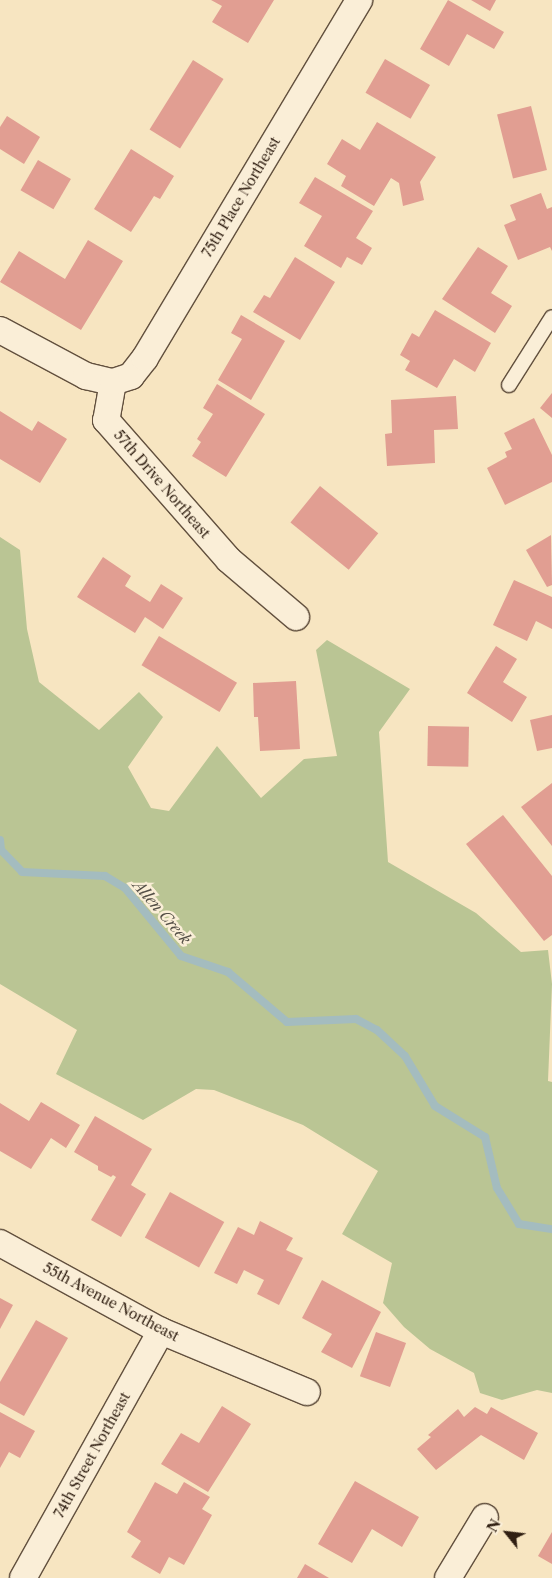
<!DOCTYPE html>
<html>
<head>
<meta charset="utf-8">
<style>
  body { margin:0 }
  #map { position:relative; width:552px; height:1578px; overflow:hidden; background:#f7e5c1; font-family:"Libre Caslon Text",serif }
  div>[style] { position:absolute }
  .green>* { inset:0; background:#bac594 }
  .stream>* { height:8px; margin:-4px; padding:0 4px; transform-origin:4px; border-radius:4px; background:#a4bcbf }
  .building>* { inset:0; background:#e19e92; transform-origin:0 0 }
  .roads { filter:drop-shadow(1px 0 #62503e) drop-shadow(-1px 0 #62503e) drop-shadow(0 1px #62503e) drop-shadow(0 -1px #62503e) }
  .service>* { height:14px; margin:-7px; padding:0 7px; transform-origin:7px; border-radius:7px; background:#faeed7 }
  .minor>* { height:26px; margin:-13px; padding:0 13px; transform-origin:13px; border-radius:13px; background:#faeed7 }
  span { translate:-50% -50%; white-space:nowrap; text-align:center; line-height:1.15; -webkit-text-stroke:5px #faeed7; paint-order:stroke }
  .street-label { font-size:14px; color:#301f12 }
  .water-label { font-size:15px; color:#534e46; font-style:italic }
  .north { position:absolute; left:482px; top:1508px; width:50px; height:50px; -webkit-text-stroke:4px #faeed7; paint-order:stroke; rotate:299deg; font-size:14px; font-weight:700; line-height:20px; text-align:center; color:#301f12 }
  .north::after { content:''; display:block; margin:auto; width:18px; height:22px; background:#301f12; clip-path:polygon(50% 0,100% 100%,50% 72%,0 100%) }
</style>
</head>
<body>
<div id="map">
  <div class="green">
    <i style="clip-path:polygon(0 537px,20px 550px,27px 629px,39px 682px,99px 730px,139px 692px,163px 717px,128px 767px,151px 808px,169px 811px,217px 746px,261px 798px,304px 759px,337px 756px,316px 650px,327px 640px,410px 689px,379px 732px,388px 862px,476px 913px,521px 952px,548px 950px,552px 984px,548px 1081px,552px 1082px,552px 1393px,537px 1390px,502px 1400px,480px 1393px,474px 1373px,430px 1349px,404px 1327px,383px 1303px,392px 1263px,342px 1234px,378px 1171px,303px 1125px,214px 1090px,196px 1089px,143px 1120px,56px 1074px,77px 1030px,0 984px)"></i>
  </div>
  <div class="stream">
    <i style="left:0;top:840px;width:10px;rotate:84deg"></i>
    <i style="left:1px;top:850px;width:30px;rotate:46deg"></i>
    <i style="left:22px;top:872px;width:83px;rotate:2.8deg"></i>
    <i style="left:105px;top:876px;width:23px;rotate:31deg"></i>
    <i style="left:125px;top:888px;width:88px;rotate:50.5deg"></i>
    <i style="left:181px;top:956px;width:50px;rotate:18.8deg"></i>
    <i style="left:228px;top:972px;width:77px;rotate:40.3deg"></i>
    <i style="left:287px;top:1022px;width:69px;rotate:-2.5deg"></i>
    <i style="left:356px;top:1019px;width:24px;rotate:28deg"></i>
    <i style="left:377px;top:1030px;width:38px;rotate:43deg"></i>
    <i style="left:405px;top:1056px;width:58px;rotate:59deg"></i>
    <i style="left:435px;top:1106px;width:59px;rotate:31.8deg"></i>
    <i style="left:485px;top:1137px;width:52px;rotate:76.8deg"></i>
    <i style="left:497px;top:1188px;width:42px;rotate:58.6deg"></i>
    <i style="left:519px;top:1224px;width:33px;rotate:9deg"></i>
  </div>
  <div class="building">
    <i style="clip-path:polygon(211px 0,274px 0,248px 43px,212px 22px,222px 6px)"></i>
    <i style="clip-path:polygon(448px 0,504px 32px,494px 49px,467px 34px,449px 66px,420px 49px)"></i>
    <i style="clip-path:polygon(471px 0,496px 0,490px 11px)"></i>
    <i style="left:385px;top:59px;width:52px;height:39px;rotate:30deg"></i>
    <i style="left:193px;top:60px;width:36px;height:82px;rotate:32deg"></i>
    <i style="left:531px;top:106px;width:66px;height:35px;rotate:76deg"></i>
    <i style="clip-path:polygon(7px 116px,40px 137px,24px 164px,0 149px,0 127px)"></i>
    <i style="clip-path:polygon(377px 122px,436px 157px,420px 182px,424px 200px,403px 206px,399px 183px,391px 178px,374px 206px,341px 186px,346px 176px,327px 164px,342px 139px,360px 150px)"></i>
    <i style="clip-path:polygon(131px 149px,174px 176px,160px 199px,154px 196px,131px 232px,94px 209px)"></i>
    <i style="left:38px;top:160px;width:38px;height:35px;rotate:30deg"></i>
    <i style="clip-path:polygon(315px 177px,373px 211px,356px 238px,372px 248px,362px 265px,347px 257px,341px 268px,304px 246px,322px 216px,299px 203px)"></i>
    <i style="clip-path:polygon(541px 193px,547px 209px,552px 207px,552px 251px,550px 247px,518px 260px,504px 225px,516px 220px,510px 205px)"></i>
    <i style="clip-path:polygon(88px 240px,123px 261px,81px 330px,0 282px,19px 251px,65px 279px)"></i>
    <i style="clip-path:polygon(478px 247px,508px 266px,491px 293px,512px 306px,495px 333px,442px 299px)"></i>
    <i style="clip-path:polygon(295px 257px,335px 282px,300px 340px,253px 312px,264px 295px,270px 298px)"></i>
    <i style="clip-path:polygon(435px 310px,491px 343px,475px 372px,454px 359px,437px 388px,405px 370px,410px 361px,400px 355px,412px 333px,419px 337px)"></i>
    <i style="clip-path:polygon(241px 315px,285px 341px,251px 400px,218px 380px,242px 339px,231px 333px)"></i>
    <i style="clip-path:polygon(217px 384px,265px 414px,226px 477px,192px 456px,201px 442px,197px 439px,213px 414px,203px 408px)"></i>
    <i style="clip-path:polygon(552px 393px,552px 418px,540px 408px)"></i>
    <i style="clip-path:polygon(456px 396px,458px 429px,434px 430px,435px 463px,387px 466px,385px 434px,392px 433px,391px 400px)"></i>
    <i style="clip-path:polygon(0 411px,32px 431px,38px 421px,67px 439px,40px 483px,0 459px)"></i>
    <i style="clip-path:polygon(534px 418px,552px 455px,552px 482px,505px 505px,487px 468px,507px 457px,505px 452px,512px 449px,504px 433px)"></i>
    <i style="left:320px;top:486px;width:75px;height:47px;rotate:39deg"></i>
    <i style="clip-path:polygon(551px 535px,552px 585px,547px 587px,526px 550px)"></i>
    <i style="clip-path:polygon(103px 557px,131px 576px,125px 586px,150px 602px,161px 584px,183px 598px,163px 629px,145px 617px,135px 633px,77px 597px)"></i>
    <i style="clip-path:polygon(514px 580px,552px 597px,552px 629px,536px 621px,527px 641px,493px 625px)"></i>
    <i style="left:159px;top:636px;width:91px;height:34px;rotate:31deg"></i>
    <i style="clip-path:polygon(496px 646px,517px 659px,503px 682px,527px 697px,512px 722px,467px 693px)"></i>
    <i style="clip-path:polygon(296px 681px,300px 749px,260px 751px,258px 717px,254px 717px,253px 683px)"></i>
    <i style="clip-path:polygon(552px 715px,552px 748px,537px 751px,530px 720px)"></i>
    <i style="left:428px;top:726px;width:41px;height:40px;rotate:1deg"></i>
    <i style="clip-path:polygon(552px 783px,552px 846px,521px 807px)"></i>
    <i style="clip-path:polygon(503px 815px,552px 876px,552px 935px,544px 941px,466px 844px)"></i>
    <i style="clip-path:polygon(41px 1102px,80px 1125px,66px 1148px,51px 1138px,31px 1169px,0 1151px,0 1103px,29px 1121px)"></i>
    <i style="clip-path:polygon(95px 1116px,152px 1149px,131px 1185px,146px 1194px,121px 1237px,91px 1220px,116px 1177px,113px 1175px,111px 1177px,98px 1170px,98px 1166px,74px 1152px)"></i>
    <i style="left:170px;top:1192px;width:62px;height:52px;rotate:29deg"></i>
    <i style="clip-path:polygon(260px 1221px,293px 1238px,286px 1250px,303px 1258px,279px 1305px,257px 1294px,264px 1280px,244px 1270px,237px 1284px,214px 1273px,238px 1227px,254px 1235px)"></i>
    <i style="clip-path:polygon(322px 1280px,381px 1312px,352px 1368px,321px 1352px,332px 1334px,302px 1318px)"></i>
    <i style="clip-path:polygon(0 1298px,13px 1305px,0 1329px)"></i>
    <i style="clip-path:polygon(36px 1320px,68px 1338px,24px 1416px,0 1403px,0 1382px)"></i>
    <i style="left:376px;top:1332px;width:32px;height:47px;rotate:20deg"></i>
    <i style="clip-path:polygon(222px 1406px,251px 1424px,208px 1492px,161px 1464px,181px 1433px,199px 1443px)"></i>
    <i style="clip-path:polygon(475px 1407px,487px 1414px,491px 1407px,538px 1433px,524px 1460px,481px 1435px,436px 1470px,417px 1449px,431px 1437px,428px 1435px,458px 1409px,464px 1417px)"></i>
    <i style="clip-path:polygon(0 1412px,35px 1431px,20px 1458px,9px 1452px,0 1468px)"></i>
    <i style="clip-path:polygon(355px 1481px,419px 1517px,402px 1547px,372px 1529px,352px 1563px,318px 1544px)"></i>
    <i style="clip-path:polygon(155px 1482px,177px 1494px,184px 1482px,210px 1497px,202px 1509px,212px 1515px,184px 1565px,169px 1557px,160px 1574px,131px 1557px,141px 1541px,127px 1532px)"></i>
    <i style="clip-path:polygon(552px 1532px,552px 1564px,538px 1556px)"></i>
    <i style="clip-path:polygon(305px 1564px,329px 1578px,297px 1578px)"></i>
  </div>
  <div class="roads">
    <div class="service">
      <i style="left:509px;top:385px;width:80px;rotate:-57.7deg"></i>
    </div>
    <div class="minor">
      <i style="left:0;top:330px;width:98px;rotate:28.1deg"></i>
      <i style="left:86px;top:376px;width:28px;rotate:13deg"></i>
      <i style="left:113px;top:382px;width:39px;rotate:100deg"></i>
      <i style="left:106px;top:420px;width:186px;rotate:48.7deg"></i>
      <i style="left:229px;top:560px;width:88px;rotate:40.4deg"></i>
      <i style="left:113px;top:382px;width:19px;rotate:-18deg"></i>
      <i style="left:131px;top:376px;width:23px;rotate:-52deg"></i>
      <i style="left:145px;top:358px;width:417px;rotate:-59.1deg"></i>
      <i style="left:0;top:1243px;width:183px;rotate:28.7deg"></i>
      <i style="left:161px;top:1331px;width:158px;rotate:22.7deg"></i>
      <i style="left:23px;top:1578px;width:283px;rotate:-60.8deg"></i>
      <i style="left:448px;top:1578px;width:71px;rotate:-58.8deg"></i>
    </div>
  </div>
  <div class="street-label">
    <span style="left:241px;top:197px;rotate:-59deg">75th Place Northeast</span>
    <span style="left:162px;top:484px;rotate:49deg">57th Drive Northeast</span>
    <span style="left:111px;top:1302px;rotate:28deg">55th Avenue Northeast</span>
    <span style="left:92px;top:1455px;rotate:-61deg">74th Street Northeast</span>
  </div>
  <div class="water-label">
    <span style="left:162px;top:912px;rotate:49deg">Allen Creek</span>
  </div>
  <div class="north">N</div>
</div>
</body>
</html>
